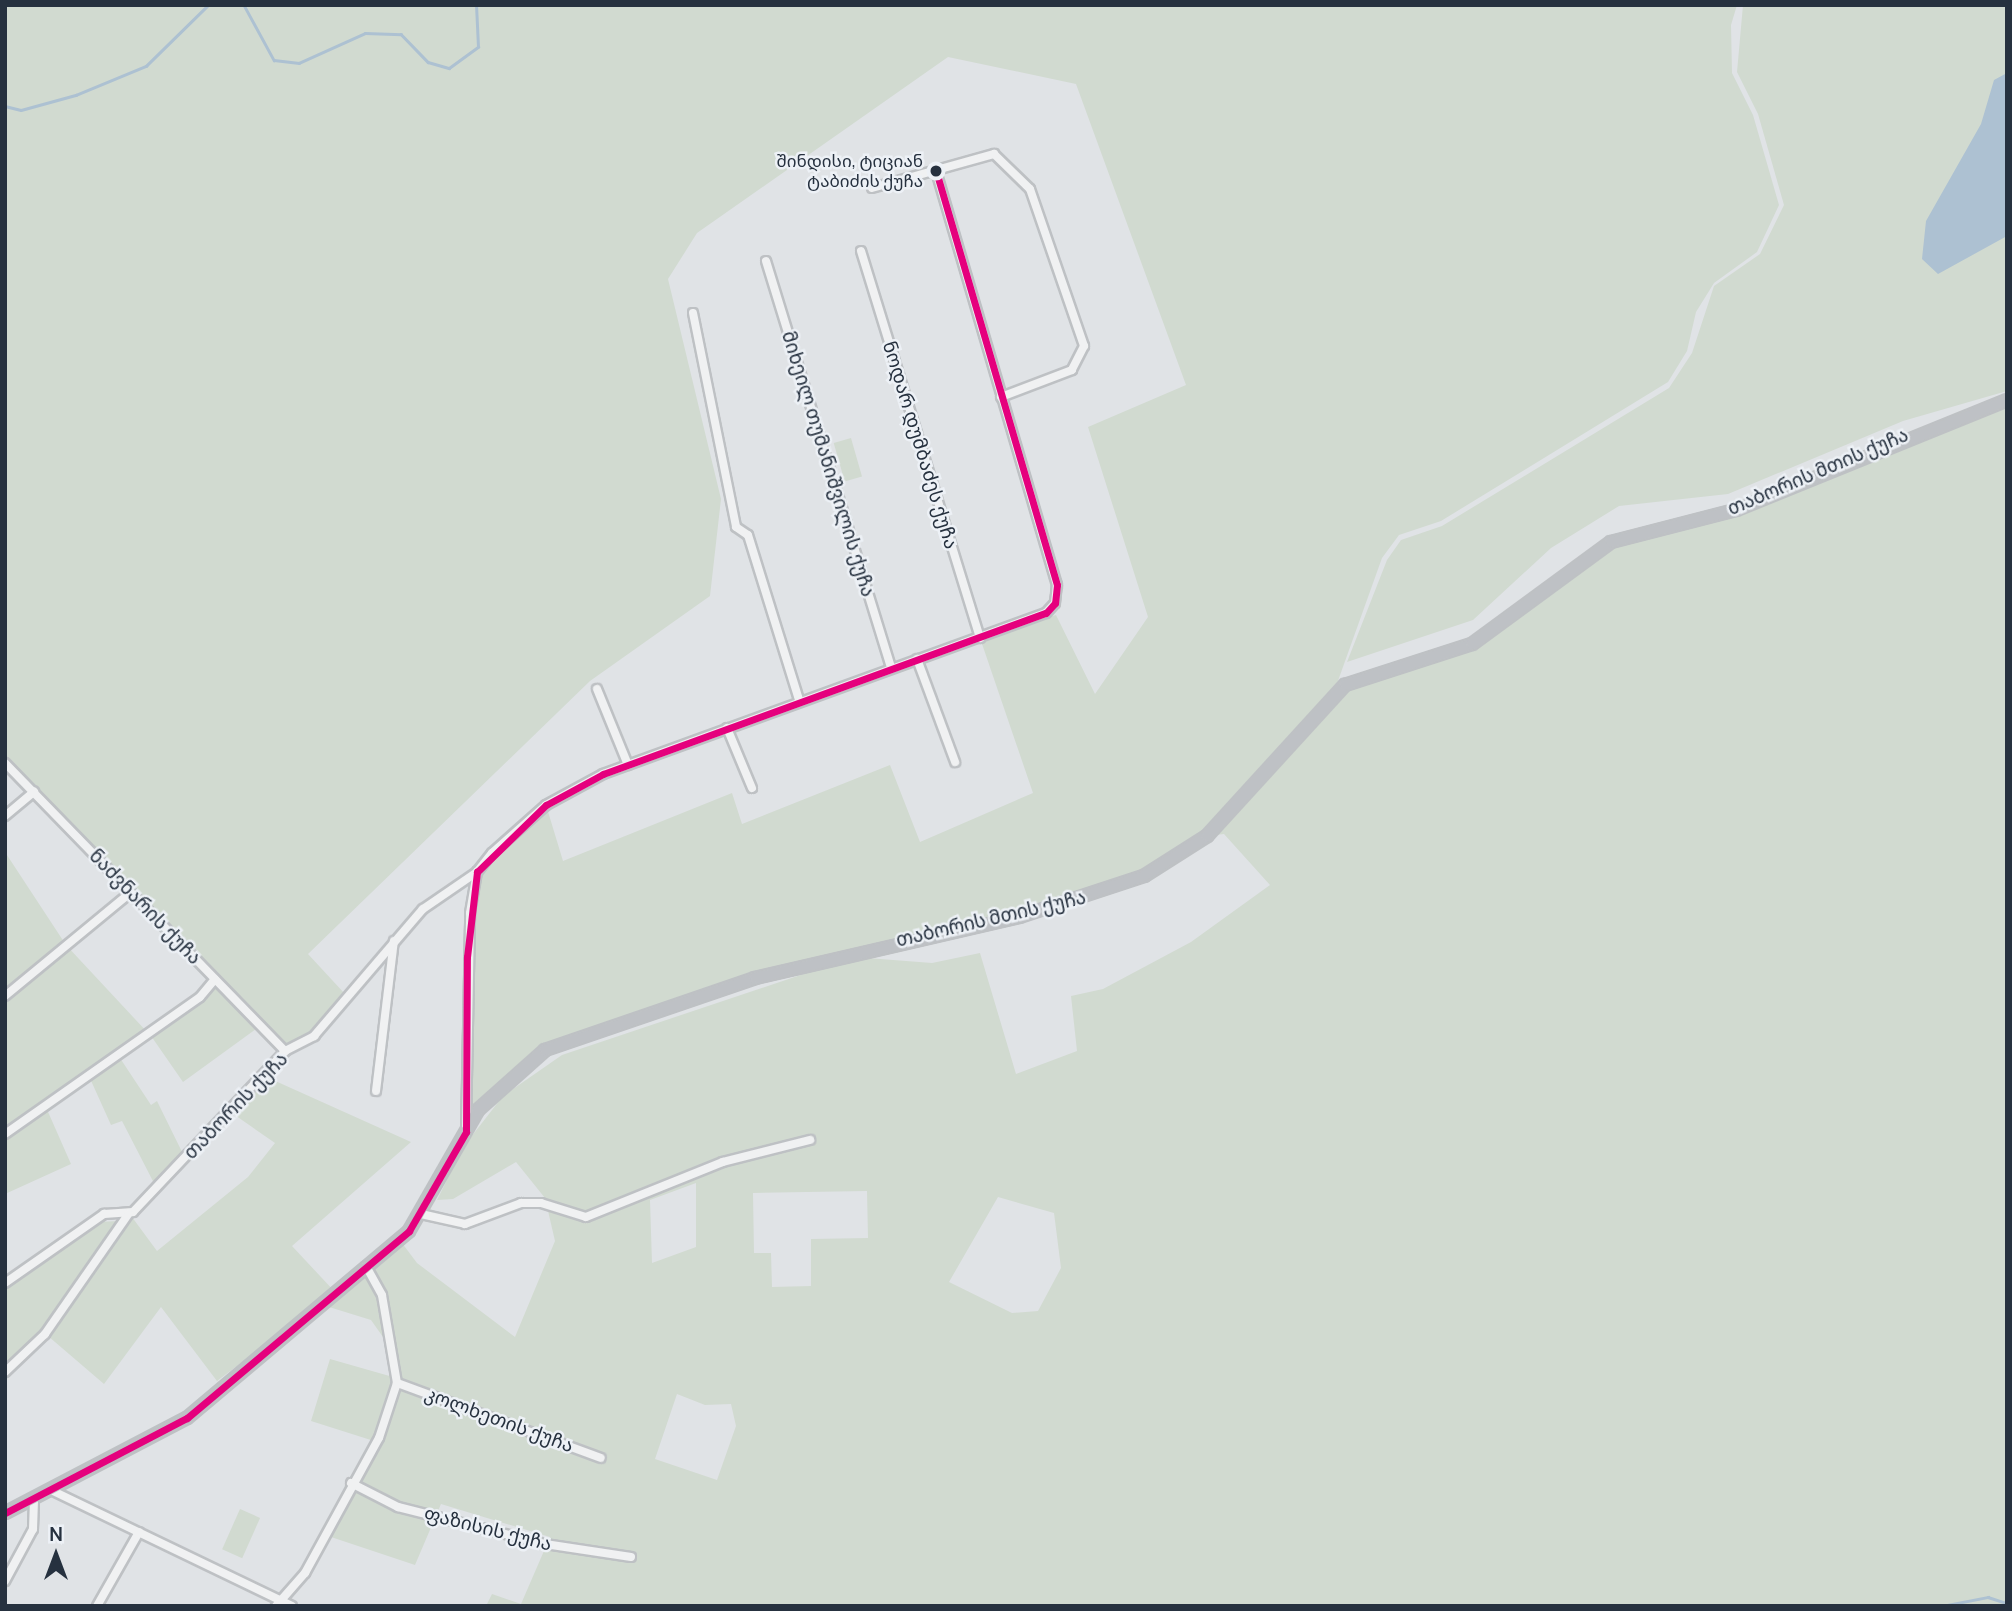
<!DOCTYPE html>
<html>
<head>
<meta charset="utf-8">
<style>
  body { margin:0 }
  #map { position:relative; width:2012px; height:1611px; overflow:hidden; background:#e0e3e6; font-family:Manrope,"Noto Sans Georgian",sans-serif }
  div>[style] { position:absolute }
  .green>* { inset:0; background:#d1dad0; transform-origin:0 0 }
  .water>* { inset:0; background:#adc1d2 }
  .stream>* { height:2.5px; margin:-1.25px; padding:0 1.25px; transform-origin:1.25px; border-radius:1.25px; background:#adc1d2 }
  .roads { filter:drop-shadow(2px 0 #bec1c4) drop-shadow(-2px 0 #bec1c4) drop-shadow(0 2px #bec1c4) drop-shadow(0 -2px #bec1c4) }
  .minor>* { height:8px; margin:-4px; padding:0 4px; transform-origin:4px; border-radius:4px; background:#f0f1f2 }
  .secondary>* { height:10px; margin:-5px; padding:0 5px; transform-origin:5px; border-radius:5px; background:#bec1c5 }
  .bus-1>* { height:7px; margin:-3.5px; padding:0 3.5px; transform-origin:3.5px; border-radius:3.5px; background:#e5007d }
  .dots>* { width:19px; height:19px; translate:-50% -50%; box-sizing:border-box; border:4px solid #edf1f6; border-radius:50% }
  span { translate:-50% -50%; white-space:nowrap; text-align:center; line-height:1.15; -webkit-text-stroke:5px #edf1f6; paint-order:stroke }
  .bus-label { font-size:17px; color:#26313f }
  .right { translate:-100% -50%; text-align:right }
  .street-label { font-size:19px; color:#26313f }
  .frame { position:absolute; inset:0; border:7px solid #26313f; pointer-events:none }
  .north { position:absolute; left:21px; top:1520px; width:70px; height:70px; -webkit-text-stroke:5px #edf1f6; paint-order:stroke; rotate:0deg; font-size:19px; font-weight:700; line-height:28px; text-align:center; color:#26313f }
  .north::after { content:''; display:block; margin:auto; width:24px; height:32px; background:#26313f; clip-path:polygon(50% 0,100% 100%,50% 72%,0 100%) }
</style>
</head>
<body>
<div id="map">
  <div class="green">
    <i style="clip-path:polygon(evenodd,5px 5px,1737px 5px,1731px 25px,1732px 73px,1753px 115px,1779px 205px,1757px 252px,1714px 283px,1696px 312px,1687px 351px,1668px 382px,1441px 521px,1399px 535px,1382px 558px,1334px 692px,1468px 646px,1611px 539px,1737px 508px,1906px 434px,2007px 398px,2007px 1606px,486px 1606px,492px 1594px,521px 1604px,550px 1537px,441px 1504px,415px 1565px,328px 1536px,374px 1441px,311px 1421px,330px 1359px,393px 1377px,383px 1337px,371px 1320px,329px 1307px,402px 1243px,417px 1263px,515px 1337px,555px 1241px,545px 1198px,516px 1162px,453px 1199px,437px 1200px,464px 1146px,503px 1096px,562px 1055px,854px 957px,932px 963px,980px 953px,1016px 1074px,1077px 1051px,1071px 996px,1103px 989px,1191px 942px,1270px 885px,1224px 834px,1207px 836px,1096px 895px,884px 944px,605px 1026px,523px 1065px,466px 1132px,467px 957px,477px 873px,546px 805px,563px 861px,732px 793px,742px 824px,890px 765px,920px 842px,1033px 793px,980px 638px,1056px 615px,1095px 694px,1148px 617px,1088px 427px,1186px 385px,1076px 84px,948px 57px,697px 233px,668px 279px,721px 499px,710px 596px,590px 681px,308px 954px,345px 994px,314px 1036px,285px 1051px,260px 1026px,183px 1082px,149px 1033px,118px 1055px,151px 1105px,157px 1101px,185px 1158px,156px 1187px,122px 1121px,111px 1125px,88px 1074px,45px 1105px,71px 1164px,5px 1194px,5px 852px,66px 945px,148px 1033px,215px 980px,5px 763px,5px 5px,696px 1183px,696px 1247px,652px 1263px,650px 1200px,696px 1183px,5px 5px,867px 1191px,868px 1238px,811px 1239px,811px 1286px,772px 1287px,771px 1253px,754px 1253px,753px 1193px,867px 1191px,5px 5px,998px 1197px,1054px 1213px,1061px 1268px,1038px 1311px,1012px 1313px,949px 1282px,998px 1197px,5px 5px,677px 1394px,705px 1405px,731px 1404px,736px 1426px,717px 1480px,655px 1459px,677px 1394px)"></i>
    <i style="clip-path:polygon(1743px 5px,2007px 5px,2007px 391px,1903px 421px,1728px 494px,1619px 506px,1551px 548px,1473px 620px,1347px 662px,1387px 560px,1401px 540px,1442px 526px,1669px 388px,1692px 353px,1714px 286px,1760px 254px,1784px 205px,1758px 114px,1737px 72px)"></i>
    <i style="left:851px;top:438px;width:40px;height:18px;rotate:74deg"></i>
    <i style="clip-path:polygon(262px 1075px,411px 1142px,292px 1246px,335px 1292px,217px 1381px,161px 1307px,104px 1384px,48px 1336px,129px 1213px,157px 1251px,248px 1177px,275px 1143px,229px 1111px)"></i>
    <i style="clip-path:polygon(119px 1221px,49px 1323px,5px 1364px,5px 1289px,98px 1222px)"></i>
    <i style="left:240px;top:1509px;width:22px;height:44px;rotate:24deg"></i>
  </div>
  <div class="water">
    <i style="clip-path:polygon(2007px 73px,2007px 236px,1938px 274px,1922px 259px,1926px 221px,1981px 124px,1994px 80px)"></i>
  </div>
  <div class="stream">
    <i style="left:244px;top:5px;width:63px;rotate:61.4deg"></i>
    <i style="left:274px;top:60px;width:25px;rotate:7deg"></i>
    <i style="left:299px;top:63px;width:72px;rotate:-24.4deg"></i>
    <i style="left:365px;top:33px;width:36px;rotate:2deg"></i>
    <i style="left:401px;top:34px;width:39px;rotate:46deg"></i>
    <i style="left:428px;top:62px;width:22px;rotate:16deg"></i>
    <i style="left:449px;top:68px;width:36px;rotate:-36deg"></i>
    <i style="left:478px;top:47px;width:42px;rotate:-92.7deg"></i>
    <i style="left:5px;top:106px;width:16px;rotate:14deg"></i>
    <i style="left:21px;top:110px;width:57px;rotate:-15.3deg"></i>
    <i style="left:76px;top:95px;width:76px;rotate:-22.5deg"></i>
    <i style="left:146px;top:66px;width:87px;rotate:-44.5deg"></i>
    <i style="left:1942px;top:1606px;width:47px;rotate:-11.1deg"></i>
    <i style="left:1988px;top:1597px;width:20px;rotate:18deg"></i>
  </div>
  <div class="roads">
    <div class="minor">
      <i style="left:872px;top:188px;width:127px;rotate:-15.6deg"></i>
      <i style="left:994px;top:154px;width:50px;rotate:44.2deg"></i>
      <i style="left:1030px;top:189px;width:166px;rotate:71deg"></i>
      <i style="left:1084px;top:346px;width:27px;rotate:117deg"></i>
      <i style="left:1072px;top:370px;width:76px;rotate:159.2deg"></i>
      <i style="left:861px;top:251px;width:405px;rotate:72.9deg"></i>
      <i style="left:766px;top:261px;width:425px;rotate:72.9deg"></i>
      <i style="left:693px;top:313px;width:218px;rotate:78.6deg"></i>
      <i style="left:736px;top:527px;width:14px;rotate:34deg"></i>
      <i style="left:748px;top:535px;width:173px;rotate:72.8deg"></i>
      <i style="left:917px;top:659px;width:110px;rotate:69.7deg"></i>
      <i style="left:597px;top:689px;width:82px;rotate:67.8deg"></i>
      <i style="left:727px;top:728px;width:65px;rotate:67.4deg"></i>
      <i style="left:5px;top:763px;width:402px;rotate:45.8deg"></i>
      <i style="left:5px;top:816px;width:38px;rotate:-40deg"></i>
      <i style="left:5px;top:996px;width:163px;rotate:-39.5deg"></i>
      <i style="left:376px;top:1091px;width:151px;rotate:-83.2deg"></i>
      <i style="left:466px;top:1131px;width:218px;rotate:-88.9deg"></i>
      <i style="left:470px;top:913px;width:42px;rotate:-80.3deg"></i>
      <i style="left:477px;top:872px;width:24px;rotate:-52deg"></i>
      <i style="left:492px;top:853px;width:72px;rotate:-41.6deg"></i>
      <i style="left:546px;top:805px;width:65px;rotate:-28.5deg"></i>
      <i style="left:603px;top:774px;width:471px;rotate:-20deg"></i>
      <i style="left:1046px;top:613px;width:13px;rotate:-48deg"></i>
      <i style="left:1055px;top:603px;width:18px;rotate:-84deg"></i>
      <i style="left:1057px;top:585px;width:431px;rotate:-106.3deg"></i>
      <i style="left:5px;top:1134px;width:238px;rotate:-35.1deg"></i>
      <i style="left:200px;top:997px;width:23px;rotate:-50deg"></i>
      <i style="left:421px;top:1214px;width:45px;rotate:12.8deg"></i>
      <i style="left:465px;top:1224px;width:60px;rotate:-20.6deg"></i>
      <i style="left:521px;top:1203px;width:20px"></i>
      <i style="left:541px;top:1203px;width:47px;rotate:17.3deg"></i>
      <i style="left:586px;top:1217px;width:148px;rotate:-21.9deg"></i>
      <i style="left:723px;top:1162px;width:90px;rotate:-14.2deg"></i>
      <i style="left:5px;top:1283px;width:121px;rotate:-34.9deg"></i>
      <i style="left:104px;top:1214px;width:29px;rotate:-4deg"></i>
      <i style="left:133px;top:1212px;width:221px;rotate:-46.6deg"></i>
      <i style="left:285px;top:1051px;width:33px;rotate:-27deg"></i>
      <i style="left:314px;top:1036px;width:167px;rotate:-49.4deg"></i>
      <i style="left:423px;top:909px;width:65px;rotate:-34.4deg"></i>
      <i style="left:5px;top:1372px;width:55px;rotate:-43.5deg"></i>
      <i style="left:45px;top:1334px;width:147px;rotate:-55.2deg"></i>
      <i style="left:397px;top:1383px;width:217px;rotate:20.2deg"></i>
      <i style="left:351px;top:1483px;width:53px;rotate:27.1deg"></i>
      <i style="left:398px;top:1507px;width:152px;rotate:14.1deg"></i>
      <i style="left:545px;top:1544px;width:87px;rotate:8.6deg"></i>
      <i style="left:53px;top:1491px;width:265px;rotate:25.7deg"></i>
      <i style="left:5px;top:1581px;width:59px;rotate:-61.7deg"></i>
      <i style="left:33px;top:1529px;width:28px;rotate:-88deg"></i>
      <i style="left:97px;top:1606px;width:85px;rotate:-60.4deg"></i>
      <i style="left:276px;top:1606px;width:44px;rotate:-48.7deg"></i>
      <i style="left:305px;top:1573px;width:154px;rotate:-61.3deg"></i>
      <i style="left:379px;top:1438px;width:58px;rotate:-71.9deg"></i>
      <i style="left:397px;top:1383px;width:89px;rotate:-99.7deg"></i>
      <i style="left:382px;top:1295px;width:33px;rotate:-119deg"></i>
    </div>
    <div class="secondary">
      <i style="left:5px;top:1513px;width:205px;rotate:-27.6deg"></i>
      <i style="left:187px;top:1418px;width:290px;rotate:-40.1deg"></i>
      <i style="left:409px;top:1231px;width:139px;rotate:-60.3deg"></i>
      <i style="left:478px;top:1110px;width:90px;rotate:-41.8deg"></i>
      <i style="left:545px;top:1050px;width:222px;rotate:-18.9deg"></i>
      <i style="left:755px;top:978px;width:271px;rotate:-13deg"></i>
      <i style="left:1019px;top:917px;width:132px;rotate:-18.2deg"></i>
      <i style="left:1144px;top:876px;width:75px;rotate:-32.4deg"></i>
      <i style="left:1207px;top:836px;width:205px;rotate:-47.6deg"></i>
      <i style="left:1345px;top:685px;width:133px;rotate:-17.9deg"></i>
      <i style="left:1472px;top:644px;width:172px;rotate:-36.3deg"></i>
      <i style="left:1611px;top:542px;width:129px;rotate:-14.4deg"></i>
      <i style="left:1736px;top:510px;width:292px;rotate:-22.1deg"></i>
    </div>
  </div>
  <div class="bus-1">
    <i style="left:936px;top:171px;width:431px;rotate:73.7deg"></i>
    <i style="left:1057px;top:585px;width:18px;rotate:96deg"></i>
    <i style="left:5px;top:1513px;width:205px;rotate:-27.6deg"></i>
    <i style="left:187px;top:1418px;width:290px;rotate:-40.1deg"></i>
    <i style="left:409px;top:1231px;width:114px;rotate:-60.1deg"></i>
    <i style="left:466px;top:1132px;width:175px;rotate:-89.7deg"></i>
    <i style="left:467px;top:957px;width:86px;rotate:-83.3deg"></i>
    <i style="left:477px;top:872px;width:96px;rotate:-44.2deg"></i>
    <i style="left:546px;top:805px;width:65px;rotate:-28.5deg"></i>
    <i style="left:603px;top:774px;width:471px;rotate:-20deg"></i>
    <i style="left:1046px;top:613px;width:13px;rotate:-48deg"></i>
  </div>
  <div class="dots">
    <i style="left:936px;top:171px;background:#26313f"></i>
  </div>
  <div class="bus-label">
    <span class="right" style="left:923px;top:171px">შინდისი, ტიციან<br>ტაბიძის ქუჩა</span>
  </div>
  <div class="street-label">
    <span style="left:920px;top:445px;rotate:73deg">ნოდარ დუმბაძეს ქუჩა</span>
    <span style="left:828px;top:464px;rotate:73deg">მიხეილ თუმანიშვილის ქუჩა</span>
    <span style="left:1818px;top:472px;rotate:-23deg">თაბორის მთის ქუჩა</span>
    <span style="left:145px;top:907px;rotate:46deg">ნაძვნარის ქუჩა</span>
    <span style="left:991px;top:919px;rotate:-13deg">თაბორის მთის ქუჩა</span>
    <span style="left:236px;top:1106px;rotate:-46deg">თაბორის ქუჩა</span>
    <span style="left:499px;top:1420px;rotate:20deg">კოლხეთის ქუჩა</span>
    <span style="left:488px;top:1529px;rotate:14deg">ფაზისის ქუჩა</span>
  </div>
  <div class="frame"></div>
  <div class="north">N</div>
</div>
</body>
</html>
